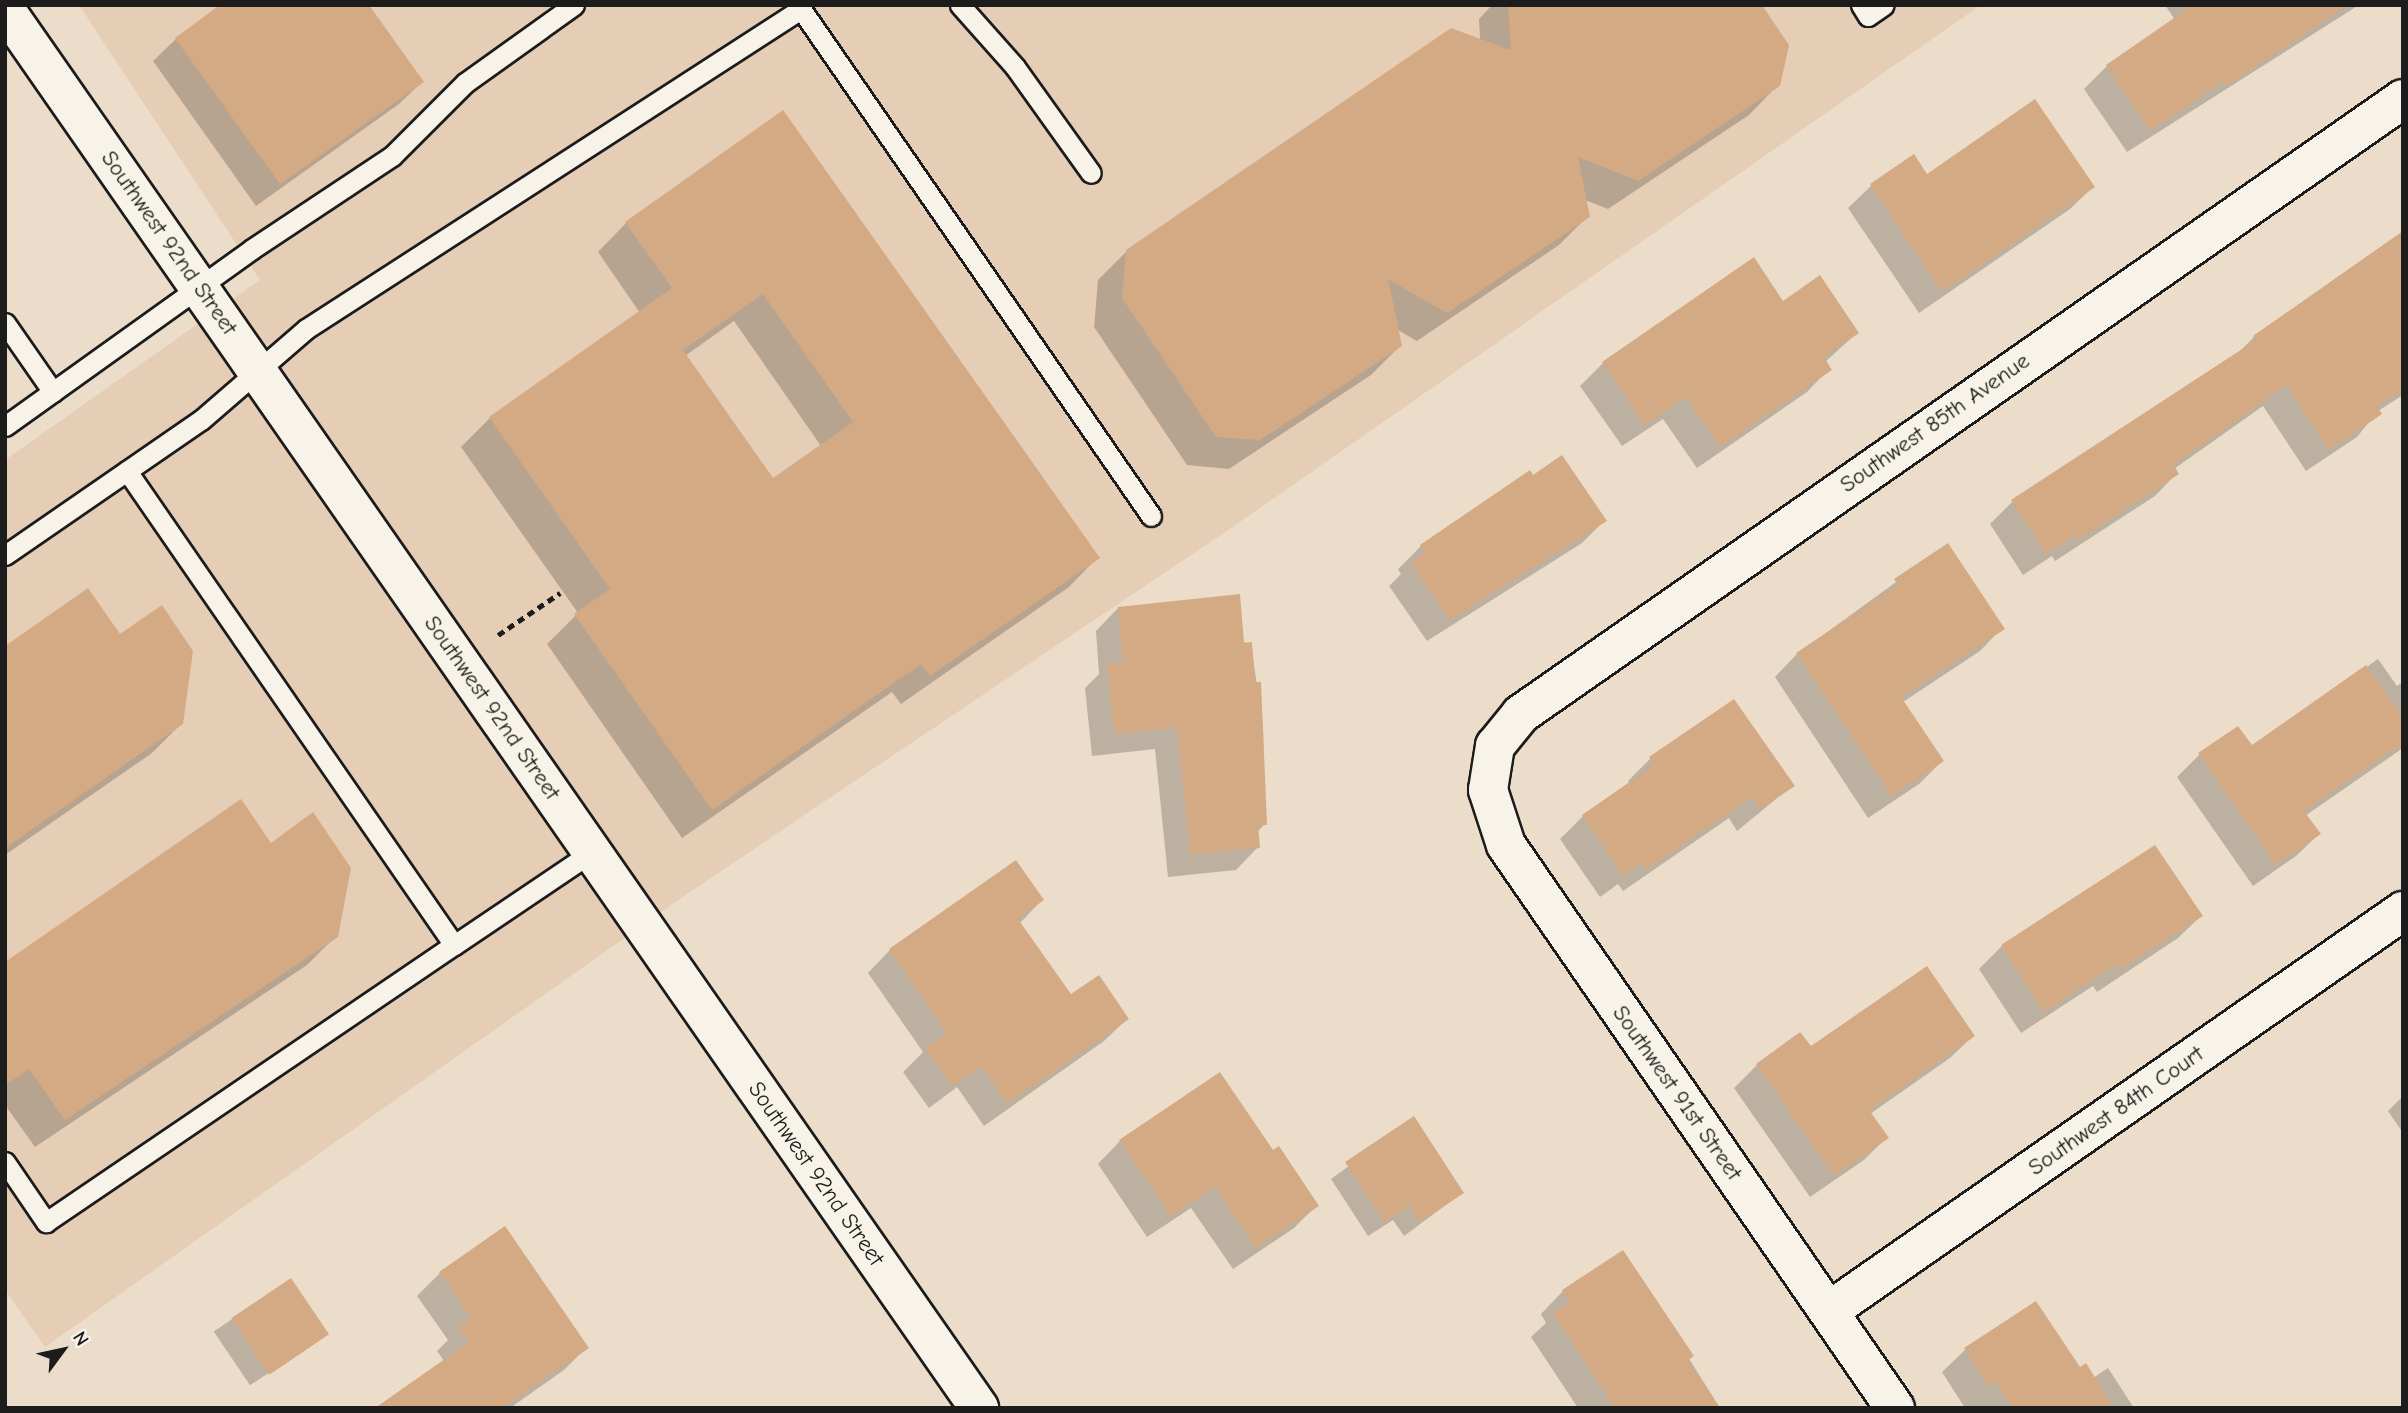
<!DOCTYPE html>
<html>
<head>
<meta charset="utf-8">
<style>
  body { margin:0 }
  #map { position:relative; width:2408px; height:1413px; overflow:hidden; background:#ecddca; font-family:"Comic Neue",sans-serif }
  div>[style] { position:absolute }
  .built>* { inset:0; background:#e5ceb5 }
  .shadow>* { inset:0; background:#0003; transform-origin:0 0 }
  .building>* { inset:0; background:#d4aa85; transform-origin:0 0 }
  .path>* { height:4.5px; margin-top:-2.25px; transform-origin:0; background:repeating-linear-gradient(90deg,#1c1c1c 0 7px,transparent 0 12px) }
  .roads { filter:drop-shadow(2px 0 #1c1c1c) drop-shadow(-2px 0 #1c1c1c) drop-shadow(0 2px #1c1c1c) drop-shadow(0 -2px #1c1c1c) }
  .service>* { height:19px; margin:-9.5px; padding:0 9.5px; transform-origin:9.5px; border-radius:9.5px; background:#f7f3e8 }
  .minor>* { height:38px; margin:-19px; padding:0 19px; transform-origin:19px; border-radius:19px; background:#f7f3e8 }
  span { translate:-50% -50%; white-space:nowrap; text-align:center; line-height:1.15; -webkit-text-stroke:5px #f7f3e8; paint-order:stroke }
  .street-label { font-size:23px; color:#1c1c1c }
  .frame { position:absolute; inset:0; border:7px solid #1c1c1c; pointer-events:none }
  .north { position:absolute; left:28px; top:1315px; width:70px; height:70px; -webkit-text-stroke:5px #f7f3e8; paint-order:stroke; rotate:57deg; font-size:19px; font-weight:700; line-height:28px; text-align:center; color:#1c1c1c }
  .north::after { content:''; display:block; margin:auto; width:24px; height:32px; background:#1c1c1c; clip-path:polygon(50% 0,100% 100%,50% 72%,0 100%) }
</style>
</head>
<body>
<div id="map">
  <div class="built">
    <i style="clip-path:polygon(79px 5px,1981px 5px,1237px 524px,687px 894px,45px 1347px,5px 1290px,5px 460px,260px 280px)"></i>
  </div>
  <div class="shadow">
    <i style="clip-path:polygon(1492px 5px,1760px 5px,1778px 85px,1749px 115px,1608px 209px,1585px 200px,1588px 216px,1559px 245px,1417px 341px,1396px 329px,1400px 346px,1371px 375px,1229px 469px,1187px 465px,1094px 327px,1098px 280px,1127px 251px,1480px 40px,1479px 19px)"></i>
    <i style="clip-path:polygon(2165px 5px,2359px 5px,2127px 152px,2084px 89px,2107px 66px,2175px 20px)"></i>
    <i style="clip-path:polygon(176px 39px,422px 82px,399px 104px,256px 206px,153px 61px)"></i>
    <i style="clip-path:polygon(evenodd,783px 113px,1097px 558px,1069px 587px,901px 704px,892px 692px,682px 838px,547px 644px,578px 613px,461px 447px,490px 418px,640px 313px,598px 252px,626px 223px,783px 113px,734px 321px,821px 446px,773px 481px,685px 356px,734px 321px)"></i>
    <i style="clip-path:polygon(1914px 156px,1927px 176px,2093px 187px,2070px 209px,1919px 313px,1848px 208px,1871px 186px)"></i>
    <i style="clip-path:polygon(2403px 234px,2403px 395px,2378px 411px,2357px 437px,2306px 471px,2263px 406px,2174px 469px,2177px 473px,2155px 496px,2055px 561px,2052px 556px,2023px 575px,1990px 524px,2013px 501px,2237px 354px,2254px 337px)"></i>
    <i style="clip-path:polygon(1754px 259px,1782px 303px,1857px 333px,1825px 362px,1829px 369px,1807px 392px,1697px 468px,1663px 419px,1622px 446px,1580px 386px,1603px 363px)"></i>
    <i style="clip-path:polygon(1532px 477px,1604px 521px,1582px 543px,1427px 641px,1389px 586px,1401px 574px,1398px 569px,1421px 546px)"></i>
    <i style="clip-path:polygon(1947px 545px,2002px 628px,1980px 651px,1903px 702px,1942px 761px,1919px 784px,1868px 818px,1775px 677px,1797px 654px)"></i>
    <i style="clip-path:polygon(1118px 608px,1251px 644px,1263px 727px,1265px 824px,1257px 832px,1258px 847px,1236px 870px,1168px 877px,1155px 749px,1092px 756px,1085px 688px,1099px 674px,1096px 631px)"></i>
    <i style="clip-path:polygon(5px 648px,181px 724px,152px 753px,5px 855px)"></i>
    <i style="clip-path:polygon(2378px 659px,2397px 686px,2403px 682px,2403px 748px,2305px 816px,2319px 834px,2296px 856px,2253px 886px,2177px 777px,2199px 755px,2251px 748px)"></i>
    <i style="clip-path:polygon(1650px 759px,1792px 786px,1737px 831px,1729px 818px,1623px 891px,1618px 884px,1600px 897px,1560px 839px,1583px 816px,1630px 784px,1628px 781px)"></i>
    <i style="clip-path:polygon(1042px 900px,1019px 924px,1071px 996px,1127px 1019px,1104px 1041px,984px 1126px,957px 1087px,929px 1108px,903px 1072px,923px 1052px,868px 973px,890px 950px)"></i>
    <i style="clip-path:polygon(2201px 916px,2178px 938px,2097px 992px,2093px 986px,2021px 1033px,1979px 969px,2002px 946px)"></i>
    <i style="clip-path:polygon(336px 936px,307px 965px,35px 1147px,5px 1105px,5px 965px)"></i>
    <i style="clip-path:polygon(1973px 1036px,1950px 1058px,1870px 1114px,1886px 1138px,1864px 1160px,1810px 1197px,1734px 1088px,1757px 1065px)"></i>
    <i style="clip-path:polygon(2403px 1096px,2403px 1133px,2388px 1111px)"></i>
    <i style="clip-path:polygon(1414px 1119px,1462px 1193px,1404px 1236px,1393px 1220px,1368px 1236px,1331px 1179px)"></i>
    <i style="clip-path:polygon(1120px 1141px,1317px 1205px,1294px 1228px,1233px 1269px,1191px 1208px,1147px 1237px,1098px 1164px)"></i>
    <i style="clip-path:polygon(1622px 1252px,1720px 1408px,1578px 1408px,1531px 1337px,1546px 1323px,1541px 1314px,1563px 1291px)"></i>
    <i style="clip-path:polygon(440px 1273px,586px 1348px,564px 1370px,510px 1408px,386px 1408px,444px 1361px,437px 1351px,448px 1340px,417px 1296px)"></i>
    <i style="left:290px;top:1280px;width:65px;height:92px;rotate:56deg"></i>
    <i style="clip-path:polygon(2036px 1303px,2079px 1370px,2093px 1378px,2108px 1368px,2134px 1408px,1965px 1408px,1942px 1372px,1965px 1350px)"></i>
  </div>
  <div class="building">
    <i style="clip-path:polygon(220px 5px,369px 5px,424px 82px,280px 184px,175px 38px)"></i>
    <i style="clip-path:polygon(1508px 5px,1762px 5px,1789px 45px,1780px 86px,1638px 181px,1578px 157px,1590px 217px,1447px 313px,1388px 279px,1402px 346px,1260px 440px,1216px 437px,1122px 298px,1126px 250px,1451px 28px,1511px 50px)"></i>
    <i style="clip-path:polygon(2193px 5px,2347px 5px,2227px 86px,2224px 81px,2150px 131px,2106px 65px)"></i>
    <i style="clip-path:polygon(2035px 99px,2095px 187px,1942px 292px,1870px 184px,1914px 154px,1927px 174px)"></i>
    <i style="clip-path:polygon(evenodd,783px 110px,1100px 558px,930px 676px,921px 664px,712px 810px,574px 614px,610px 589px,489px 417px,672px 288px,625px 222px,783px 110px,763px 294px,853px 422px,773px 478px,683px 350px,763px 294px)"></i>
    <i style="clip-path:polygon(2403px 231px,2403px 389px,2377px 406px,2382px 414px,2329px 450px,2286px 385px,2174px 465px,2179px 474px,2078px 540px,2075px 535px,2046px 554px,2011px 500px,2256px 340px,2253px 336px)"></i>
    <i style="clip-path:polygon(1754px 257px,1783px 301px,1820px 275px,1859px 333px,1824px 357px,1832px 370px,1720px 447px,1686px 397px,1645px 425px,1602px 362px)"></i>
    <i style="clip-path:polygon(1562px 455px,1607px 521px,1450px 620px,1410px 562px,1425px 553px,1420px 545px,1530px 470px,1533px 475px)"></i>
    <i style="clip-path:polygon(1948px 543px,2005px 629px,1901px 697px,1944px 761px,1892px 796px,1796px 653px,1898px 585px,1894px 579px)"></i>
    <i style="clip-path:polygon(88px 588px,120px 634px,162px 605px,193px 651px,183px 724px,5px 848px,5px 646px)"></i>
    <i style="clip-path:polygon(1240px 594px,1244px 643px,1252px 642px,1255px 682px,1261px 682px,1267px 825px,1258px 825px,1260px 848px,1190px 855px,1177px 728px,1114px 734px,1107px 664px,1123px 662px,1118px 607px)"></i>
    <i style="clip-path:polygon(2366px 665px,2403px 718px,2403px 743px,2304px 811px,2321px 834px,2276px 865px,2198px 753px,2238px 726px,2252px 745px)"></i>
    <i style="clip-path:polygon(1734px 699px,1795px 786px,1760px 809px,1752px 797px,1646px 870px,1642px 863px,1623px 876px,1582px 815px,1654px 765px,1649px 757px)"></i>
    <i style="clip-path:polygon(241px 799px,271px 843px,313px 812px,351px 868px,338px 937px,65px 1120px,29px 1069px,5px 1085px,5px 962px)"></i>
    <i style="clip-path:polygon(2155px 845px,2203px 916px,2120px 970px,2116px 964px,2044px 1012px,2001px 945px)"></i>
    <i style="clip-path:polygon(1016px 860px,1044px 900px,1018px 919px,1071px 994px,1099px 975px,1129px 1019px,1007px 1104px,981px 1066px,952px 1086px,925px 1048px,947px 1033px,889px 949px)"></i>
    <i style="clip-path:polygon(1927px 966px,1975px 1036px,1869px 1110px,1889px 1138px,1834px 1176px,1756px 1064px,1800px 1032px,1811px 1046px)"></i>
    <i style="clip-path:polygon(1220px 1072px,1273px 1150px,1279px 1146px,1319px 1206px,1256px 1248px,1215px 1187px,1171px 1216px,1119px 1140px)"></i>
    <i style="clip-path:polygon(1414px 1116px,1464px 1193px,1420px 1222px,1409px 1206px,1384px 1222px,1345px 1162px)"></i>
    <i style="clip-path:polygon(505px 1226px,589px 1348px,502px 1408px,375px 1408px,469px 1342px,458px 1328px,471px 1318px,439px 1272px)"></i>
    <i style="clip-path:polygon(1623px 1250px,1694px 1356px,1688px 1360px,1720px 1408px,1615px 1408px,1553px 1313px,1570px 1302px,1562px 1290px)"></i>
    <i style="left:291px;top:1278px;width:68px;height:72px;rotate:56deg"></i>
    <i style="clip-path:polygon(2036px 1301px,2080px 1367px,2086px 1363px,2114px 1408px,2012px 1408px,1996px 1382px,1989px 1387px,1964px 1348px)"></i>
  </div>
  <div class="path">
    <i style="left:498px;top:635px;width:75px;rotate:-34.1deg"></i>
  </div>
  <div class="roads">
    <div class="service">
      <i style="left:960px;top:5px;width:83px;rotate:48.4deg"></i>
      <i style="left:1015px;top:67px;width:130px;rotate:54.4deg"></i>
      <i style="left:1861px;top:5px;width:13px;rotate:58deg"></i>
      <i style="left:1868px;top:16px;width:19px;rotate:-35deg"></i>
      <i style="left:5px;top:323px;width:84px;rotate:55.2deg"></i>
      <i style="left:5px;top:426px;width:304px;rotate:-35.6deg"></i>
      <i style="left:252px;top:249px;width:168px;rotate:-33.6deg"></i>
      <i style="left:392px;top:156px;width:103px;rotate:-45deg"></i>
      <i style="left:465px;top:83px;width:134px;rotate:-35.6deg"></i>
      <i style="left:5px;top:555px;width:238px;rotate:-34.6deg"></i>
      <i style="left:201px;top:420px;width:139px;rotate:-40.9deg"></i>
      <i style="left:306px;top:329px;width:589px;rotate:-32.88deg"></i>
      <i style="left:801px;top:9px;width:616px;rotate:55.38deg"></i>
      <i style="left:454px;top:945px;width:166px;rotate:-34deg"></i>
      <i style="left:5px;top:1162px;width:73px;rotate:55.7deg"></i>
      <i style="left:46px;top:1222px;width:493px;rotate:-34.2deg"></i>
      <i style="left:454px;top:945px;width:576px;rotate:-124.6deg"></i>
    </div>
    <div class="minor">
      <i style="left:5px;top:9px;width:1705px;rotate:55.15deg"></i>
      <i style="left:1829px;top:1311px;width:700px;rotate:-34.87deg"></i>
      <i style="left:1895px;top:1408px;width:684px;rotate:-124.64deg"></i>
      <i style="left:1506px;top:845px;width:58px;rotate:-108.1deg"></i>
      <i style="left:1488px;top:790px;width:45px;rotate:-81deg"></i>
      <i style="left:1495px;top:746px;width:41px;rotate:-50.9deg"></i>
      <i style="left:1521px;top:714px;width:1075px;rotate:-34.89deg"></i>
    </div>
  </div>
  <div class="street-label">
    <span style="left:169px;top:243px;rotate:55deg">Southwest 92nd Street</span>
    <span style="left:1935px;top:423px;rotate:-35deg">Southwest 85th Avenue</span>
    <span style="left:492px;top:708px;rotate:55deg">Southwest 92nd Street</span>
    <span style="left:1677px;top:1093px;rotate:55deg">Southwest 91st Street</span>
    <span style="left:2116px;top:1111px;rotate:-35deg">Southwest 84th Court</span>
    <span style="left:816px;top:1174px;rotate:55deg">Southwest 92nd Street</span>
  </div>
  <div class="frame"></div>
  <div class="north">N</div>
</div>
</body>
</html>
